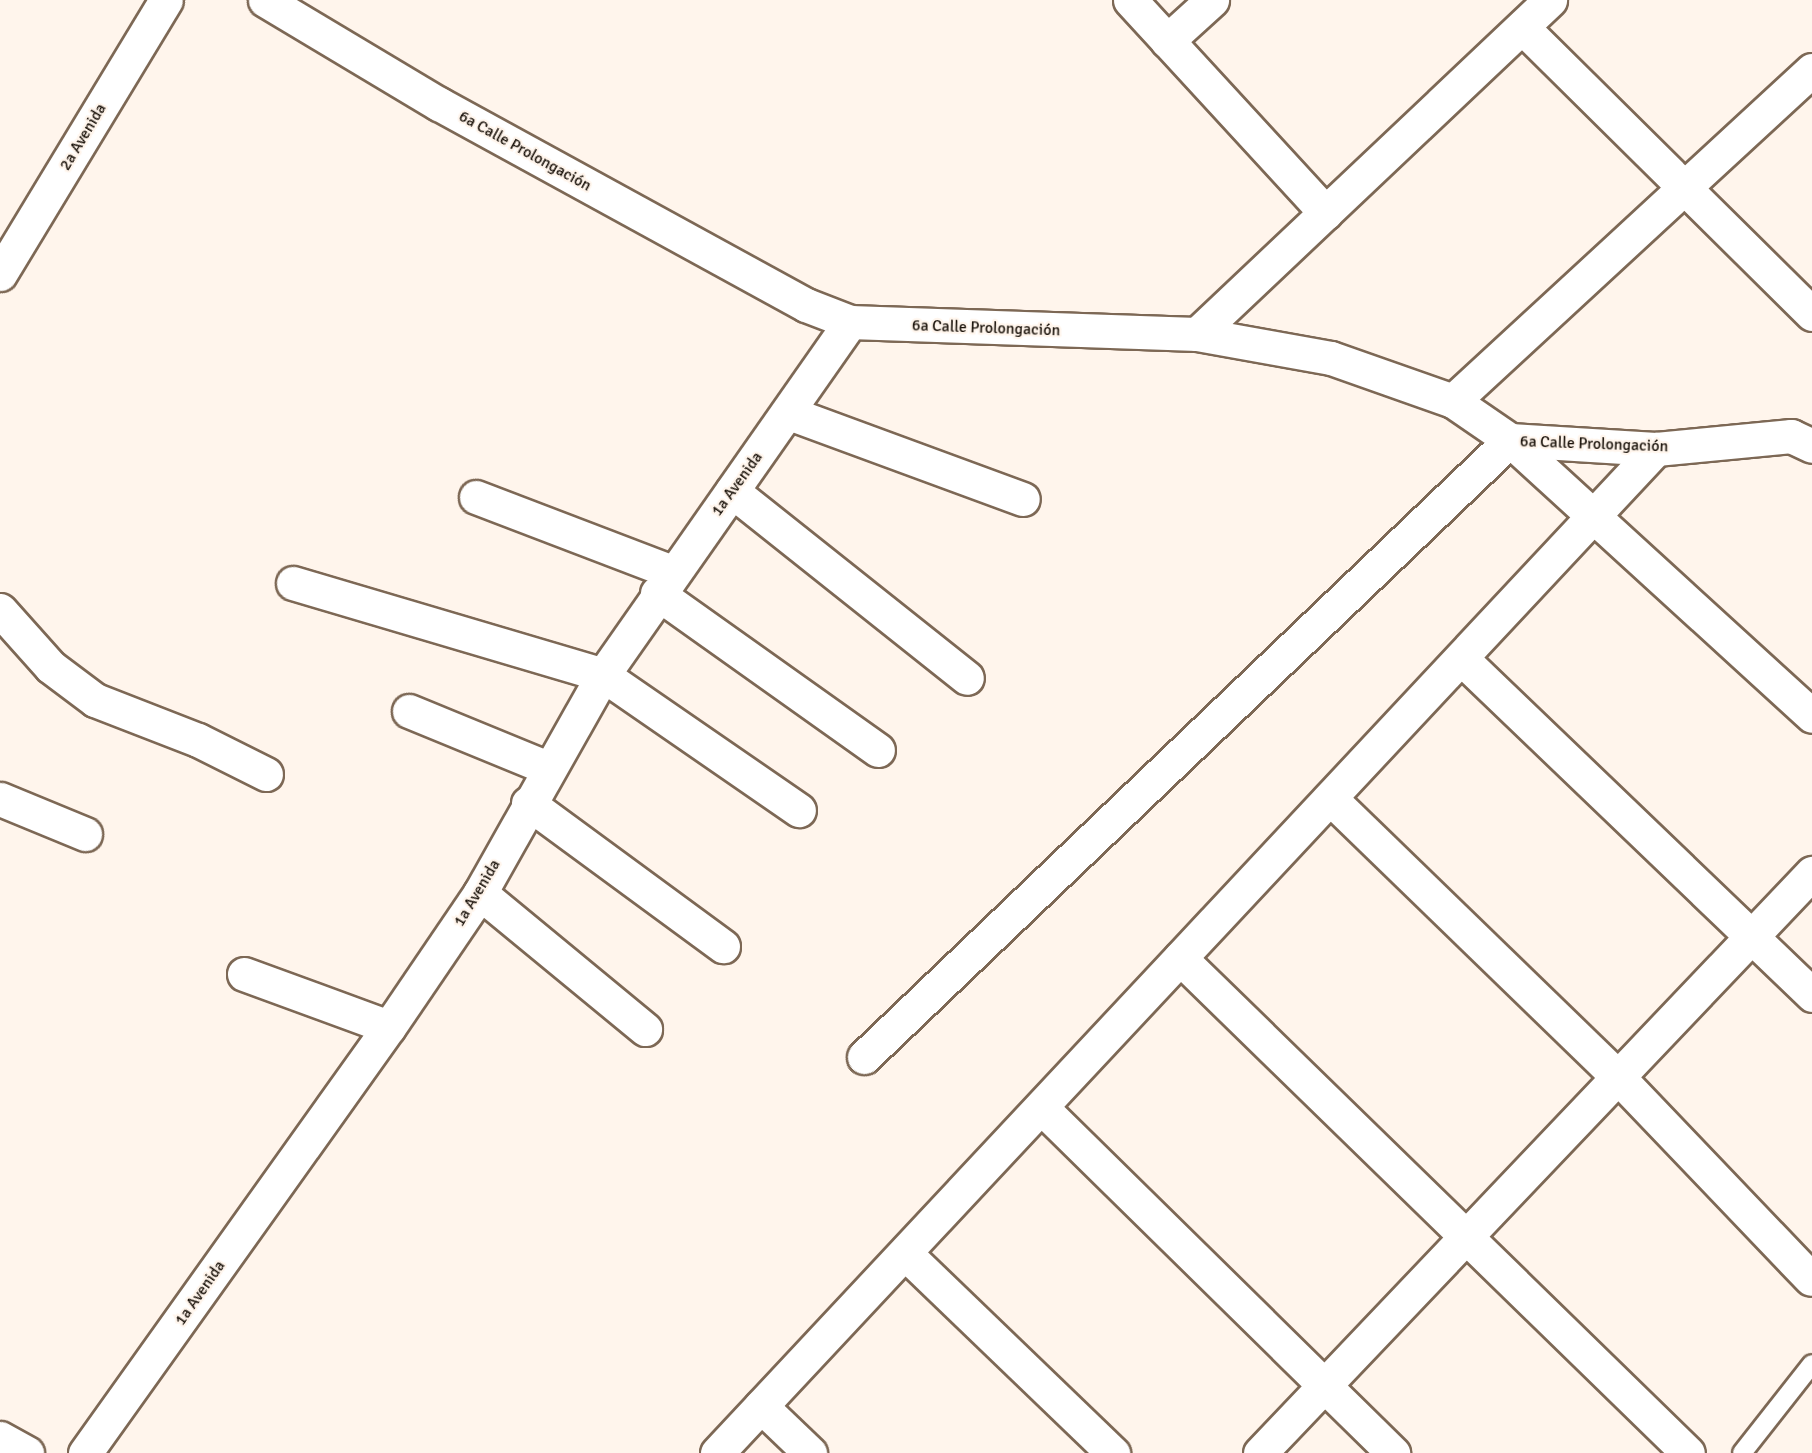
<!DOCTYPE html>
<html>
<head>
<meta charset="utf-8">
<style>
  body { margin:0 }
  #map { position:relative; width:1812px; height:1453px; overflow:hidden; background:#fff5ec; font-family:Signika,sans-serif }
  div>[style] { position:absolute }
  .roads { filter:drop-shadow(2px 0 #7d6855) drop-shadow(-2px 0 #7d6855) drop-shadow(0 2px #7d6855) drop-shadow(0 -2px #7d6855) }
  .service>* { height:18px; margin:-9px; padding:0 9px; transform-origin:9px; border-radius:9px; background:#fff }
  .minor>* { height:33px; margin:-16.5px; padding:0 16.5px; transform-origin:16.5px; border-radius:16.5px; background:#fff }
  .tertiary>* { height:33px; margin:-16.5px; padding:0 16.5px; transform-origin:16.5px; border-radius:16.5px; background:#fff }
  span { translate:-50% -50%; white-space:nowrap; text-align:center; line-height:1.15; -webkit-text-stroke:4.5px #fff5ec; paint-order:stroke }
  .street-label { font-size:16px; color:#1a120a }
</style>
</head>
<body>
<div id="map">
  <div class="roads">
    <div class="service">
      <i style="left:1742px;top:1453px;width:113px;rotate:-51.8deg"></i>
    </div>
    <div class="minor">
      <i style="left:265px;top:0;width:203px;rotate:30.9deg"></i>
      <i style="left:439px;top:104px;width:418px;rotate:28.7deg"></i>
      <i style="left:806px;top:305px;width:47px;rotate:21.1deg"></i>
      <i style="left:850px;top:322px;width:347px;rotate:2deg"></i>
      <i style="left:1197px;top:334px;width:136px;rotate:10.2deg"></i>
      <i style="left:1331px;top:358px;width:129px;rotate:19.4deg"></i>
      <i style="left:1453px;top:401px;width:69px;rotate:34.4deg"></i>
      <i style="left:1510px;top:440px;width:409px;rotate:42.4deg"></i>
      <i style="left:1130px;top:0;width:289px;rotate:47.4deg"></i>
      <i style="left:1522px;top:27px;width:408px;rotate:44.7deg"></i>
      <i style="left:1167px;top:41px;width:61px;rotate:-42.3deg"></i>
      <i style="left:0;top:274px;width:320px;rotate:-58.8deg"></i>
      <i style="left:1197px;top:334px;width:486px;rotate:-43.4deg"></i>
      <i style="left:1453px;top:401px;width:488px;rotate:-42.7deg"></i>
      <i style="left:789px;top:413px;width:249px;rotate:20.2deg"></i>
      <i style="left:1510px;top:440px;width:146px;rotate:3.5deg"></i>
      <i style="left:1656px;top:449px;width:136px;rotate:-5.5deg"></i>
      <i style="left:1791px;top:436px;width:23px;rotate:25deg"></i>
      <i style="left:732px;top:491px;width:300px;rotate:38.5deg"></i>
      <i style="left:476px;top:497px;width:210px;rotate:20.9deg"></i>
      <i style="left:293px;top:583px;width:323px;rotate:16.5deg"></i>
      <i style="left:603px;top:675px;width:238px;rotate:34.6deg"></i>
      <i style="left:657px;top:593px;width:271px;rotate:35.4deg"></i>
      <i style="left:0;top:610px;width:76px;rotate:48.2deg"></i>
      <i style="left:51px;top:667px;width:55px;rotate:36.9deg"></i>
      <i style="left:95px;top:700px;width:110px;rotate:21.2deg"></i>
      <i style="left:198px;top:740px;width:76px;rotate:26.6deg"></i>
      <i style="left:1461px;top:658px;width:487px;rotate:43.8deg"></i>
      <i style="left:409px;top:711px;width:150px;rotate:22.3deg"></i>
      <i style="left:1330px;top:798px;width:401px;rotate:44.1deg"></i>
      <i style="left:1618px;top:1077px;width:279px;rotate:46.3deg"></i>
      <i style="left:0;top:799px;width:92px;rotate:22.4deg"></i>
      <i style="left:528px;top:803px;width:242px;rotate:36.3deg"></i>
      <i style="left:480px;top:893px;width:214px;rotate:39.5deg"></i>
      <i style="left:1180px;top:958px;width:709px;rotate:44.26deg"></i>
      <i style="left:244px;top:974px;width:154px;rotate:20.1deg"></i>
      <i style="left:864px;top:1057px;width:893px;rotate:-43.68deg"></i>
      <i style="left:1041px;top:1107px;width:494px;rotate:44.5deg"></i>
      <i style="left:905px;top:1253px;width:289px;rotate:43.9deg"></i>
      <i style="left:761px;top:1406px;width:68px;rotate:43.8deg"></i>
      <i style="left:85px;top:1453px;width:523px;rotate:-54.49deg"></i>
      <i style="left:389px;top:1027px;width:162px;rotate:-55.8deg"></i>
      <i style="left:480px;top:893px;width:250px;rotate:-60.6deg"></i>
      <i style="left:603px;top:675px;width:431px;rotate:-55deg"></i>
      <i style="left:717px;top:1453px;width:1375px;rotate:-46.92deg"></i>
      <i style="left:1260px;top:1453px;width:801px;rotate:-46.42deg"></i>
    </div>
    <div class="tertiary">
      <i style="left:0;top:1438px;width:31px;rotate:29deg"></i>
    </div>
  </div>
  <div class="street-label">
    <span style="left:83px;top:137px;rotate:-59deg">2a Avenida</span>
    <span style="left:525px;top:151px;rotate:29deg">6a Calle Prolongación</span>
    <span style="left:986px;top:328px;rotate:2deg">6a Calle Prolongación</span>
    <span style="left:1594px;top:444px;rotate:2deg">6a Calle Prolongación</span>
    <span style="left:737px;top:484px;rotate:-54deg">1a Avenida</span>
    <span style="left:477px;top:893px;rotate:-59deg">1a Avenida</span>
    <span style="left:200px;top:1293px;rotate:-55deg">1a Avenida</span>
  </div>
</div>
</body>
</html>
